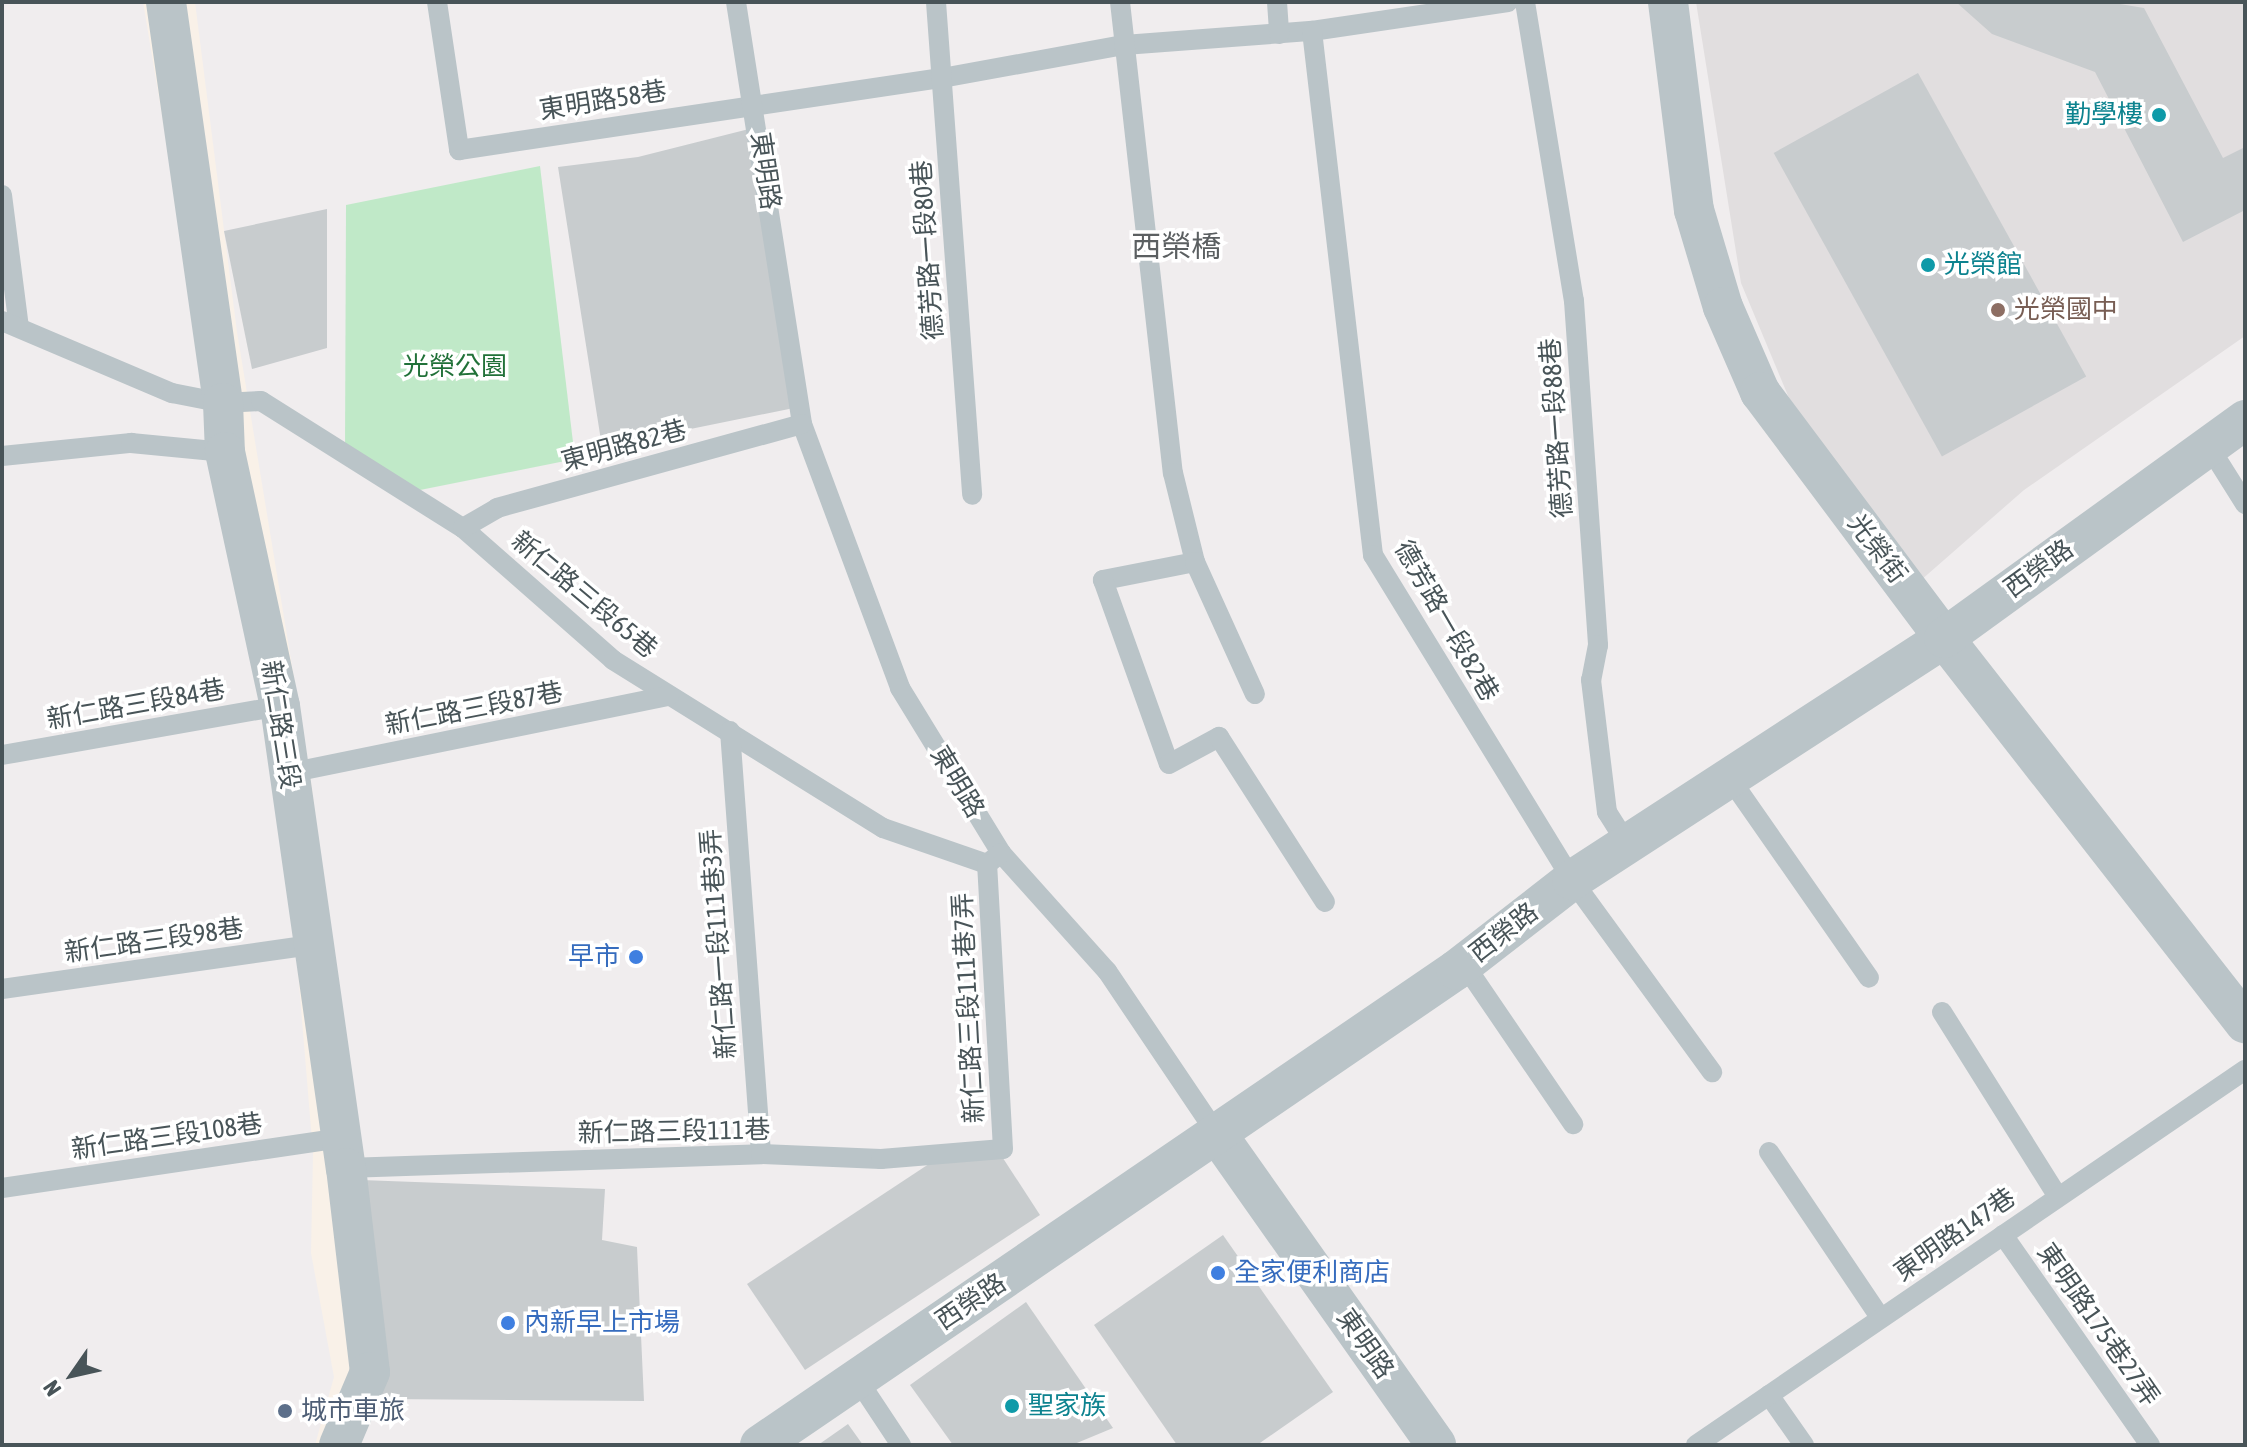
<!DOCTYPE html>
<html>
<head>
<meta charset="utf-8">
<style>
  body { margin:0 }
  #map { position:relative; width:2247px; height:1447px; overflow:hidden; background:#f0edee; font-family:"Asap Condensed","Noto Sans TC",sans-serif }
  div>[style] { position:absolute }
  .commercial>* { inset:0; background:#f9f1e8 }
  .education>* { inset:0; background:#e1dedf }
  .green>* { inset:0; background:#c0e9c8 }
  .building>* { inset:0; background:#c8ccce; transform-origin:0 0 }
  .service>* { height:20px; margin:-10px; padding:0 10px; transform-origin:10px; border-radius:10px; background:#bac4c8 }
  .minor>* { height:40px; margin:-20px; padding:0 20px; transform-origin:20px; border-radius:20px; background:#bac4c8 }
  .dots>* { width:22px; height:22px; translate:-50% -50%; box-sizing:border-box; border:4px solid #fff; border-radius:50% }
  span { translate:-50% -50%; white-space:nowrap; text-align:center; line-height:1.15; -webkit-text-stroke:7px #fff; paint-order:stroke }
  .street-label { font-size:26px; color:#485458 }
  .culture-label { font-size:26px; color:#0d838f }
  .right { translate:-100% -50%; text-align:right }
  .left { translate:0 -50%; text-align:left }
  .education-label { font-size:26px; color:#785e54 }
  .park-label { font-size:26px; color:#217139 }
  .shop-label { font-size:26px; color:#366cbe }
  .service-label { font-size:26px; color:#4e5e75 }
  .quarter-label { font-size:30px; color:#5b5f61 }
  .frame { position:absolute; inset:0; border:4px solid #485458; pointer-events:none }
  .north { position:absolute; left:32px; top:1335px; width:80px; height:80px; -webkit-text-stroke:6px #fff; paint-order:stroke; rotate:236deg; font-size:22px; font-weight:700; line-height:32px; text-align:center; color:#485458 }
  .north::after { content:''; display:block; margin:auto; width:28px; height:36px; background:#485458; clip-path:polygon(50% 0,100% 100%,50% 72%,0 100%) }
</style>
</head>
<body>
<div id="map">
  <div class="commercial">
    <i style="clip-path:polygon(143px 2px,195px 2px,237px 332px,312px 787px,356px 1260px,354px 1445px,315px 1445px,334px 1377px,311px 1253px,313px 1153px,291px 887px)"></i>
  </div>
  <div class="education">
    <i style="clip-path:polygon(1696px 2px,2245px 2px,2245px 336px,2024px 490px,1920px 581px,1789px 398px,1741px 283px)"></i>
  </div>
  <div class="green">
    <i style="clip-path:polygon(540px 166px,575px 459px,395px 495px,345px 452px,346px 205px)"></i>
  </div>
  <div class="building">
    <i style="clip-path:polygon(1956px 2px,2108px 2px,2144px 8px,2223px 158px,2245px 147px,2245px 210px,2183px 242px,2095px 72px,1992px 34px)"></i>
    <i style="left:1918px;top:73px;width:347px;height:165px;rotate:61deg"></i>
    <i style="clip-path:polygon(749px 129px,794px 408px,602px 447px,558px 167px,638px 157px)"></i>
    <i style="clip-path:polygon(327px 209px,327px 348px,252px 369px,224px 231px)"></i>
    <i style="clip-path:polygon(999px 1152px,1040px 1215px,805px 1370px,747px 1284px,941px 1156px)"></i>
    <i style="clip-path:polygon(361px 1180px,605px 1189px,602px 1240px,637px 1247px,644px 1401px,382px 1399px)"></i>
    <i style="clip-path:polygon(1223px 1235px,1333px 1392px,1257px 1445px,1177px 1445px,1094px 1325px)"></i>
    <i style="clip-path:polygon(1026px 1302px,1113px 1428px,1072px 1445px,953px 1445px,910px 1385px)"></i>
    <i style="clip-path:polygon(848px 1424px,863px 1445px,818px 1445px)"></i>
  </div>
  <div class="service">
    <i style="left:437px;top:2px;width:150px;rotate:81.5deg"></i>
    <i style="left:459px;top:150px;width:488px;rotate:-8.5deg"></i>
    <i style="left:942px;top:78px;width:185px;rotate:-10.3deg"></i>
    <i style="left:1124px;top:45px;width:189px;rotate:-4.3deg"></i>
    <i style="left:1312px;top:31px;width:198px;rotate:-8.4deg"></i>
    <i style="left:736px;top:2px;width:427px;rotate:81.1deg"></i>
    <i style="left:802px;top:424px;width:282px;rotate:69.6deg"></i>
    <i style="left:900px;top:688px;width:193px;rotate:58.5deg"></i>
    <i style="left:1001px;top:853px;width:159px;rotate:48.1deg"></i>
    <i style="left:1107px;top:971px;width:197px;rotate:56deg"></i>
    <i style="left:936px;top:2px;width:494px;rotate:85.8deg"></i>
    <i style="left:1120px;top:2px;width:474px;rotate:83.6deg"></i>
    <i style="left:1173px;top:473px;width:92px;rotate:76.1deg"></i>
    <i style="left:1195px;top:562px;width:94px;rotate:168.9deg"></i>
    <i style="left:1103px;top:580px;width:195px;rotate:70.3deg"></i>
    <i style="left:1169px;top:764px;width:57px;rotate:-28.4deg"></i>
    <i style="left:1219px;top:737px;width:196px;rotate:57.3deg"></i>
    <i style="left:1277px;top:2px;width:32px;rotate:86deg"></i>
    <i style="left:1525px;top:2px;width:303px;rotate:80.7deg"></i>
    <i style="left:1574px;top:301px;width:345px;rotate:86deg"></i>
    <i style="left:1598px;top:645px;width:36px;rotate:101deg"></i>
    <i style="left:1591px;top:680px;width:133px;rotate:83.1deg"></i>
    <i style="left:1607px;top:812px;width:41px;rotate:57.8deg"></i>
    <i style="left:1312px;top:31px;width:528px;rotate:83.36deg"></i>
    <i style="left:1373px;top:555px;width:381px;rotate:58.5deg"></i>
    <i style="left:1572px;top:880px;width:238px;rotate:53.9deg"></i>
    <i style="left:2px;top:195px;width:133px;rotate:82.7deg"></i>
    <i style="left:2px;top:321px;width:185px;rotate:23deg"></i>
    <i style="left:172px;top:393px;width:52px;rotate:11.1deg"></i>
    <i style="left:223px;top:403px;width:38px;rotate:-3deg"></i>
    <i style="left:261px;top:401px;width:239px;rotate:32.2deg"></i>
    <i style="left:463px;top:528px;width:200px;rotate:41.3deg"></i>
    <i style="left:613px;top:660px;width:318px;rotate:31.9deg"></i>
    <i style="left:883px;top:828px;width:110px;rotate:19.1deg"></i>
    <i style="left:987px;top:864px;width:18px;rotate:-38deg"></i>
    <i style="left:2208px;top:445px;width:70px;rotate:57.9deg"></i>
    <i style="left:2px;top:456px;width:130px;rotate:-5.8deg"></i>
    <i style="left:131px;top:443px;width:94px;rotate:5.5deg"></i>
    <i style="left:463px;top:528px;width:39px;rotate:-30deg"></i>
    <i style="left:497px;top:508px;width:316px;rotate:-15.4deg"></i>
    <i style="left:1195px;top:562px;width:145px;rotate:65.6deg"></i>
    <i style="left:730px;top:731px;width:424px;rotate:85.8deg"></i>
    <i style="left:2px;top:755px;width:282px;rotate:-10deg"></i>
    <i style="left:289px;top:773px;width:388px;rotate:-11.5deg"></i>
    <i style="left:1731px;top:780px;width:241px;rotate:55.1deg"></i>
    <i style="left:1464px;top:964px;width:194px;rotate:55.7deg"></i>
    <i style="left:2px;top:989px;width:314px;rotate:-8.1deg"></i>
    <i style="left:1942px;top:1012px;width:216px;rotate:57.9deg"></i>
    <i style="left:1769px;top:1152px;width:199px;rotate:56.1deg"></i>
    <i style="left:346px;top:1168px;width:415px;rotate:-1.9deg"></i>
    <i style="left:761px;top:1154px;width:120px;rotate:2.4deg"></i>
    <i style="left:881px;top:1159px;width:122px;rotate:-4.7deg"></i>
    <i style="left:1003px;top:1149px;width:285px;rotate:-93.2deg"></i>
    <i style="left:2px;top:1188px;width:342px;rotate:-8.4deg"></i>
    <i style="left:2003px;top:1235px;width:256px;rotate:55deg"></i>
    <i style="left:858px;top:1380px;width:78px;rotate:56.5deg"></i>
    <i style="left:1769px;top:1395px;width:61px;rotate:55deg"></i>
    <i style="left:1696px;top:1445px;width:665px;rotate:-34.34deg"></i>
  </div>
  <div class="minor">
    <i style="left:166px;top:2px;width:405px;rotate:81.9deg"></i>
    <i style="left:223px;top:403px;width:49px;rotate:87.7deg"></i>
    <i style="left:225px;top:452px;width:260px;rotate:77.8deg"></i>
    <i style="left:280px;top:706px;width:467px;rotate:81.9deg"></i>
    <i style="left:346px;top:1168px;width:205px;rotate:83.3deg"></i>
    <i style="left:370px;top:1372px;width:79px;rotate:113deg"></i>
    <i style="left:1668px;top:2px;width:210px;rotate:82.9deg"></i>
    <i style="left:1694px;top:210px;width:101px;rotate:73.4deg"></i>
    <i style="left:1723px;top:307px;width:93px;rotate:66.5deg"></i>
    <i style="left:1760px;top:392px;width:307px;rotate:53.2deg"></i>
    <i style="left:1944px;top:638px;width:489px;rotate:52deg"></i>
    <i style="left:1217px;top:1134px;width:380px;rotate:54.8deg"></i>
    <i style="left:760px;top:1445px;width:843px;rotate:-34.31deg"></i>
    <i style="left:1456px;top:970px;width:147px;rotate:-37.8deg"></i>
    <i style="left:1572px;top:880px;width:444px;rotate:-33deg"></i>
    <i style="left:1944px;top:638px;width:372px;rotate:-35.9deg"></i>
  </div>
  <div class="dots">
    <i style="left:2159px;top:115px;background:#0f9aa8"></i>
    <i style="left:1928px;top:265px;background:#0f9aa8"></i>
    <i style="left:1998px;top:310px;background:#8d6e63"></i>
    <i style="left:636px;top:957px;background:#3f7fe0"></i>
    <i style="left:1218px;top:1273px;background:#3f7fe0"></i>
    <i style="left:508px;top:1323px;background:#3f7fe0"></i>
    <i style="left:1012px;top:1406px;background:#0f9aa8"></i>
    <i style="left:285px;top:1411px;background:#5c6f8a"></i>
  </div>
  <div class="street-label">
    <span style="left:603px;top:101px;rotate:-9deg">東明路58巷</span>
    <span style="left:765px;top:171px;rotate:82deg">東明路</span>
    <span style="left:928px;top:250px;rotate:-94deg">德芳路一段80巷</span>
    <span style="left:1557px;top:428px;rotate:-94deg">德芳路一段88巷</span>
    <span style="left:624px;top:446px;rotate:-15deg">東明路82巷</span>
    <span style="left:1877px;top:549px;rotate:53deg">光榮街</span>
    <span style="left:2039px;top:569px;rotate:-36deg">西榮路</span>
    <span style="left:584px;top:595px;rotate:40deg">新仁路三段65巷</span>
    <span style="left:1446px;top:621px;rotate:60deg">德芳路一段82巷</span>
    <span style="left:136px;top:705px;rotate:-10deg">新仁路三段84巷</span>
    <span style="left:474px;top:709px;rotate:-11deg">新仁路三段87巷</span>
    <span style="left:280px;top:725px;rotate:81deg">新仁路三段</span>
    <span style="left:957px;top:782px;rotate:59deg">東明路</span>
    <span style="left:1504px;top:933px;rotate:-38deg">西榮路</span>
    <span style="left:154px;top:941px;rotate:-8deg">新仁路三段98巷</span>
    <span style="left:719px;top:944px;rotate:-94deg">新仁路一段111巷3弄</span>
    <span style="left:969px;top:1008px;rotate:-93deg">新仁路三段111巷7弄</span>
    <span style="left:674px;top:1132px;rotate:-1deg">新仁路三段111巷</span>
    <span style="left:167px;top:1137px;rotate:-8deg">新仁路三段108巷</span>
    <span style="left:1955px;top:1235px;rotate:-35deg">東明路147巷</span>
    <span style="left:971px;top:1302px;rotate:-34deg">西榮路</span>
    <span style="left:2098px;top:1325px;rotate:55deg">東明路175巷27弄</span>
    <span style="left:1365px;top:1344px;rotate:55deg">東明路</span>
  </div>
  <div class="culture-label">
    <span class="right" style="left:2143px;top:115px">勤學樓</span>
    <span class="left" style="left:1944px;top:265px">光榮館</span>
    <span class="left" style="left:1028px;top:1406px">聖家族</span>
  </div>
  <div class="education-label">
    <span class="left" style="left:2014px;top:310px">光榮國中</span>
  </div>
  <div class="park-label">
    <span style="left:455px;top:367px">光榮公園</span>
  </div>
  <div class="shop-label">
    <span class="right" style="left:620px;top:957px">早市</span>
    <span class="left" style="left:1234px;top:1273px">全家便利商店</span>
    <span class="left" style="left:524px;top:1323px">內新早上市場</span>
  </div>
  <div class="service-label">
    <span class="left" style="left:301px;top:1411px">城市車旅</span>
  </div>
  <div class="quarter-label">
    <span style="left:1176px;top:246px">西榮橋</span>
  </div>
  <div class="frame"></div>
  <div class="north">N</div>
</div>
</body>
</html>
